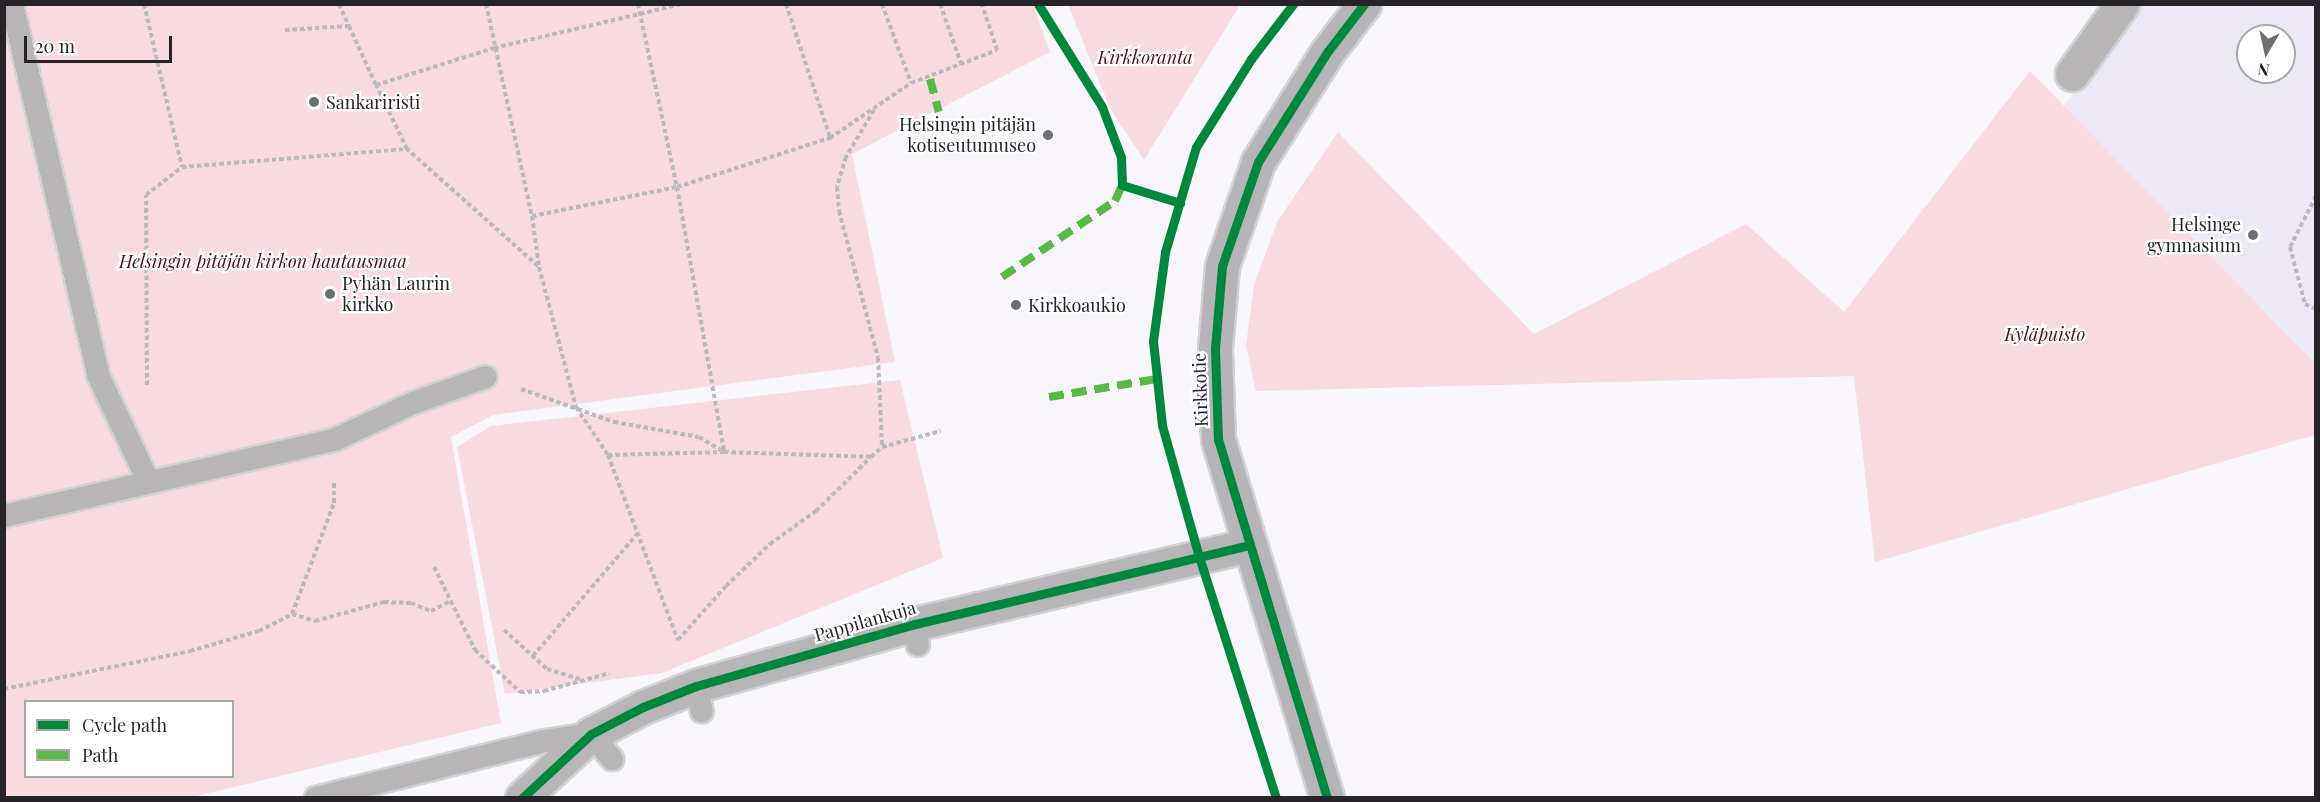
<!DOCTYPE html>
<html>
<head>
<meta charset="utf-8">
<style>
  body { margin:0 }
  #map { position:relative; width:2320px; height:802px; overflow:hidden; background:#f8f6fb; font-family:"Playfair Display",serif }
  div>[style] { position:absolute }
  .built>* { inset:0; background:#ede9f4 }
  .green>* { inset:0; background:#f7dbe1 }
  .path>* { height:4px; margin-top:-2px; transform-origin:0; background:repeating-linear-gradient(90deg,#bcbabe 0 4.5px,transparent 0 7.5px) }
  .roads { filter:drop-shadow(2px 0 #d2d1d4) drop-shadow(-2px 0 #d2d1d4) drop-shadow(0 2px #d2d1d4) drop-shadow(0 -2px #d2d1d4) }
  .lane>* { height:22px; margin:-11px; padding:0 11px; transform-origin:11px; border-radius:11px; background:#b7b5b6 }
  .street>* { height:33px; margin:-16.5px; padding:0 16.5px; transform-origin:16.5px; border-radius:16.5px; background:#b7b5b6 }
  .secondary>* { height:33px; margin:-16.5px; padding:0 16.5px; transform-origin:16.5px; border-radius:16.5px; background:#b6b4b6 }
  .quiet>* { height:8px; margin-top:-4px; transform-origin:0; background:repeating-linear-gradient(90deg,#58b947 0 15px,transparent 0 23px) }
  .cycleway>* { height:9px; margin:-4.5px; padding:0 4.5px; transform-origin:4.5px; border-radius:4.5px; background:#00873e }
  .dots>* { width:16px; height:16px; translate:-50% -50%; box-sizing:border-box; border:3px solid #fff; border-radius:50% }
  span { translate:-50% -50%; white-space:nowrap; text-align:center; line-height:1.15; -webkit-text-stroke:4.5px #fff; paint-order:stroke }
  .park-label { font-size:18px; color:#4e0f20; font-style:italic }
  .poi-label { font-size:18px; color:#262428 }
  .left { translate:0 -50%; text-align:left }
  .right { translate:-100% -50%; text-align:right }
  .street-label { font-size:18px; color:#262428 }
  .frame { position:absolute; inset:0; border:6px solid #262428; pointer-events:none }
  .legend { position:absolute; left:24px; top:700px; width:210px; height:78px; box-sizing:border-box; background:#fff; border:2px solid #a8a7a9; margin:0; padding:8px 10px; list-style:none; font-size:18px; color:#262428 }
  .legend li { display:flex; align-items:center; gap:12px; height:30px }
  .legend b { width:30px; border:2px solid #a8a7a9 }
  .north { position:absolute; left:2236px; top:24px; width:60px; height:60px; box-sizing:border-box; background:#fff; border:2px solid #a8a7a9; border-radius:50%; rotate:189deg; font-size:16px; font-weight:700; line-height:24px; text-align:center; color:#262428 }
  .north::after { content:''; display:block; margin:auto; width:21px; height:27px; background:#706e72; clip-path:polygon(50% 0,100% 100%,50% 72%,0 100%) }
  .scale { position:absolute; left:24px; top:36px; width:148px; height:27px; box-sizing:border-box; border:3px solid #262428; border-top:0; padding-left:8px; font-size:18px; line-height:21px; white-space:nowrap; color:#262428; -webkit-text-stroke:4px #fff; paint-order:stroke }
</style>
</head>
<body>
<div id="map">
  <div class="built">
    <i style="clip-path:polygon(evenodd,2138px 5px,2315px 5px,2315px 363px,2064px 106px,2138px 5px,2248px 36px,2284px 36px,2284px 72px,2248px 72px,2248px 36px)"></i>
  </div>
  <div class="green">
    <i style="clip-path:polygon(evenodd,5px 5px,1033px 5px,1050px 52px,852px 154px,895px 362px,493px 415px,451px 437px,501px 723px,192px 797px,5px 798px,5px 5px,26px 702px,232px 702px,232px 776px,26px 776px,26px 702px)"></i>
    <i style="clip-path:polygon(1068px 5px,1240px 5px,1144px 160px,1110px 108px)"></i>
    <i style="clip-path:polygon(2030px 71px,2315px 363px,2315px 435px,1875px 562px,1854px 376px,1256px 391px,1246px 346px,1254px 285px,1277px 222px,1338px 132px,1534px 334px,1746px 224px,1844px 312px)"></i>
    <i style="clip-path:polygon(900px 380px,943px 558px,662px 673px,505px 694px,457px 447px,491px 426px)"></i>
  </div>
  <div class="path">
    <i style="left:144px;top:4px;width:167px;rotate:76.9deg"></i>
    <i style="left:339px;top:4px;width:24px;rotate:66deg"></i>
    <i style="left:486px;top:4px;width:217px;rotate:77.8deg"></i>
    <i style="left:532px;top:216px;width:51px;rotate:82.2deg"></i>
    <i style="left:539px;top:267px;width:145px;rotate:75.2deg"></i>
    <i style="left:576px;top:407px;width:58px;rotate:56.3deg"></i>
    <i style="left:608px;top:455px;width:198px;rotate:69.3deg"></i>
    <i style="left:638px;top:4px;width:187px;rotate:78deg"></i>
    <i style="left:677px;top:187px;width:269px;rotate:79.9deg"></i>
    <i style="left:786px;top:4px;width:140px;rotate:71.7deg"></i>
    <i style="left:882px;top:4px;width:84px;rotate:69.8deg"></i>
    <i style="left:940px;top:4px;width:66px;rotate:70.5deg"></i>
    <i style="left:285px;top:30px;width:64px;rotate:-3.6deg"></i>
    <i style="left:349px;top:26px;width:65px;rotate:65.4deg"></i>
    <i style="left:874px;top:110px;width:55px;rotate:120.8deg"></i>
    <i style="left:846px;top:157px;width:31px;rotate:107deg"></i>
    <i style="left:837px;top:187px;width:24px;rotate:85deg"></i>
    <i style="left:839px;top:211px;width:152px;rotate:75.1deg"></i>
    <i style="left:878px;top:358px;width:89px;rotate:87.4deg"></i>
    <i style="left:2316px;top:196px;width:57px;rotate:117deg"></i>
    <i style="left:2290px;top:247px;width:59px;rotate:75.3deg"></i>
    <i style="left:2305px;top:304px;width:12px;rotate:24deg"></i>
    <i style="left:532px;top:216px;width:148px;rotate:-11.3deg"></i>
    <i style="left:677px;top:187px;width:161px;rotate:-17.8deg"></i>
    <i style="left:830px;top:138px;width:98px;rotate:-34.2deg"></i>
    <i style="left:911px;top:83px;width:92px;rotate:-21deg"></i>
    <i style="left:997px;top:50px;width:48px;rotate:-108.1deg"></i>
    <i style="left:538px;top:266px;width:176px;rotate:-138.2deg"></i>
    <i style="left:407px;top:149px;width:71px;rotate:-115.8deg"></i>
    <i style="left:376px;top:85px;width:124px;rotate:-17.4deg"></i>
    <i style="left:494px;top:48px;width:193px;rotate:-13.2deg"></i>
    <i style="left:147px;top:385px;width:190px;rotate:-90.3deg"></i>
    <i style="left:146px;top:195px;width:46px;rotate:-37.9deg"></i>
    <i style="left:182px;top:167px;width:226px;rotate:-4.6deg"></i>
    <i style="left:521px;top:389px;width:99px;rotate:19.5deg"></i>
    <i style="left:614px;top:422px;width:86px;rotate:10deg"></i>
    <i style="left:699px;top:437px;width:29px;rotate:31deg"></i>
    <i style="left:608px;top:455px;width:116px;rotate:-1.5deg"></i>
    <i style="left:724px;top:452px;width:147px;rotate:1.9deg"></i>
    <i style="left:871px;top:457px;width:15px;rotate:-42deg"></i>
    <i style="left:882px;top:447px;width:61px;rotate:-15.2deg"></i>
    <i style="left:434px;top:567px;width:93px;rotate:63.7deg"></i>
    <i style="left:475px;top:650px;width:62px;rotate:43deg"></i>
    <i style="left:520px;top:692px;width:24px;rotate:-2deg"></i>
    <i style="left:544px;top:691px;width:68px;rotate:-15.3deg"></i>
    <i style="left:292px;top:614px;width:24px;rotate:17deg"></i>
    <i style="left:315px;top:621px;width:72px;rotate:-15.4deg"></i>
    <i style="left:384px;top:602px;width:27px;rotate:2deg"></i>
    <i style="left:411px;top:603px;width:22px;rotate:22deg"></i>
    <i style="left:431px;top:611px;width:22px;rotate:-27deg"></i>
    <i style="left:504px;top:630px;width:58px;rotate:42.2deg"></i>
    <i style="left:547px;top:669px;width:37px;rotate:17deg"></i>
    <i style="left:678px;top:640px;width:72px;rotate:-48.4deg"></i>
    <i style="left:726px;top:586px;width:61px;rotate:-43.7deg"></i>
    <i style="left:770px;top:544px;width:57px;rotate:-35.7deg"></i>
    <i style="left:816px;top:511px;width:76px;rotate:-44.5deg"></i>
    <i style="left:533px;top:656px;width:162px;rotate:-49.5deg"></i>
    <i style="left:4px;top:689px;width:190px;rotate:-11.5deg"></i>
    <i style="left:190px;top:651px;width:72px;rotate:-16.2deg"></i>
    <i style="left:259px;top:631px;width:37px;rotate:-27deg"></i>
    <i style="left:292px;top:614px;width:119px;rotate:-69.3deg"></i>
    <i style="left:334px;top:503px;width:23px;rotate:-90deg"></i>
  </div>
  <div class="roads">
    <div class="lane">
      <i style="left:12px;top:4px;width:381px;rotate:76.9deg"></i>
      <i style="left:98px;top:375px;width:117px;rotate:64.7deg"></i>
      <i style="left:4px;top:516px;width:339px;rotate:-13deg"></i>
      <i style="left:334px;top:440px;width:87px;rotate:-25.1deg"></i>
      <i style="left:413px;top:403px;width:77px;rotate:-19.6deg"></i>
      <i style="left:915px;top:624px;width:21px;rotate:82deg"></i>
      <i style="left:696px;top:686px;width:26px;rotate:77deg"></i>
      <i style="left:316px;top:798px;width:236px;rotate:-14deg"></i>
      <i style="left:545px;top:741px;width:47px;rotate:-8.7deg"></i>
      <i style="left:591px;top:734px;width:33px;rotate:50deg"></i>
    </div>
    <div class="street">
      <i style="left:2072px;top:74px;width:86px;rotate:-54.5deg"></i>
      <i style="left:522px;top:798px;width:94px;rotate:-42.8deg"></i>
      <i style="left:591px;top:734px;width:59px;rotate:-27.4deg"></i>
      <i style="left:643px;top:707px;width:57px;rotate:-21.6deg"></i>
      <i style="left:696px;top:686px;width:228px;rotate:-15.8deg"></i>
      <i style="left:915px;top:624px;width:342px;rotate:-13.3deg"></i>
    </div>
    <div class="secondary">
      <i style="left:1327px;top:798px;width:374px;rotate:-106.9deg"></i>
      <i style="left:1218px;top:440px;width:92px;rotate:-91.9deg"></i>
      <i style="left:1215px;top:348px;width:82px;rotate:-85.1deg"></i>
      <i style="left:1222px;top:266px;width:110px;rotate:-70.9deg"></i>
      <i style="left:1258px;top:162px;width:131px;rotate:-57.8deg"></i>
      <i style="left:1328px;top:51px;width:59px;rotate:-52.5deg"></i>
    </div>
  </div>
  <div class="quiet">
    <i style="left:930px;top:79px;width:34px;rotate:75deg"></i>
    <i style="left:1002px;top:277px;width:136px;rotate:-33.9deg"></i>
    <i style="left:1115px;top:201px;width:17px;rotate:-66deg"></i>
    <i style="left:1049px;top:397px;width:109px;rotate:-9.5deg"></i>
  </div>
  <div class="cycleway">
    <i style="left:1038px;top:4px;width:121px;rotate:58.1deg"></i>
    <i style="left:1102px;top:107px;width:53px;rotate:69.2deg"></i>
    <i style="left:1121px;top:157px;width:28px;rotate:88deg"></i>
    <i style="left:1122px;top:185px;width:61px;rotate:17.2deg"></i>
    <i style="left:522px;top:798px;width:94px;rotate:-42.8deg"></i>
    <i style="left:591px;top:734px;width:59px;rotate:-27.4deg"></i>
    <i style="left:643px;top:707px;width:57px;rotate:-21.6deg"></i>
    <i style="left:696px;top:686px;width:228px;rotate:-15.8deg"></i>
    <i style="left:915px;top:624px;width:342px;rotate:-13.3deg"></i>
    <i style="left:1276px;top:798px;width:253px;rotate:-107.7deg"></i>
    <i style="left:1199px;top:557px;width:137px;rotate:-105.7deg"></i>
    <i style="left:1162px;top:425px;width:84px;rotate:-96.1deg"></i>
    <i style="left:1153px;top:341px;width:90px;rotate:-82.3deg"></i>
    <i style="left:1165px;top:252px;width:109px;rotate:-73.6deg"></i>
    <i style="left:1196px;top:147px;width:104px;rotate:-58deg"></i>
    <i style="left:1251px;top:59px;width:69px;rotate:-52.6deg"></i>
    <i style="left:1327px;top:798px;width:374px;rotate:-106.9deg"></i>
    <i style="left:1218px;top:440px;width:92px;rotate:-91.9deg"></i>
    <i style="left:1215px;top:348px;width:82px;rotate:-85.1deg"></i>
    <i style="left:1222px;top:266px;width:110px;rotate:-70.9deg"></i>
    <i style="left:1258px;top:162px;width:131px;rotate:-57.8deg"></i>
    <i style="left:1328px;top:51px;width:59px;rotate:-52.5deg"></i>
  </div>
  <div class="dots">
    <i style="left:314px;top:102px;background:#706e72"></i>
    <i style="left:1048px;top:135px;background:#706e72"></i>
    <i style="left:2253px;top:235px;background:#706e72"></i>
    <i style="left:330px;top:294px;background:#706e72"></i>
    <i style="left:1016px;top:305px;background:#706e72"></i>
  </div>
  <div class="park-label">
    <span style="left:1145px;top:57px">Kirkkoranta</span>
    <span style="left:263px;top:261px">Helsingin pitäjän kirkon hautausmaa</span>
    <span style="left:2045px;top:334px">Kyläpuisto</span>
  </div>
  <div class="poi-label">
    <span class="left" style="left:326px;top:102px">Sankariristi</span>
    <span class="right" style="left:1036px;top:135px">Helsingin pitäjän<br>kotiseutumuseo</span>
    <span class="right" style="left:2241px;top:235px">Helsinge<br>gymnasium</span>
    <span class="left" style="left:342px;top:294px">Pyhän Laurin<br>kirkko</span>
    <span class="left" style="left:1028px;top:305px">Kirkkoaukio</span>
  </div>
  <div class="street-label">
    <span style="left:1200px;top:390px;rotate:-92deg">Kirkkotie</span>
    <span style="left:865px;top:621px;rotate:-16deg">Pappilankuja</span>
  </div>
  <div class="frame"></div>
  <ul class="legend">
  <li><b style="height:8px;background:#00873e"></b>Cycle path</li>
  <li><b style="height:8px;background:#58b947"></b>Path</li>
  </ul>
  <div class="north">N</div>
  <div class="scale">20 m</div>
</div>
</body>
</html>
